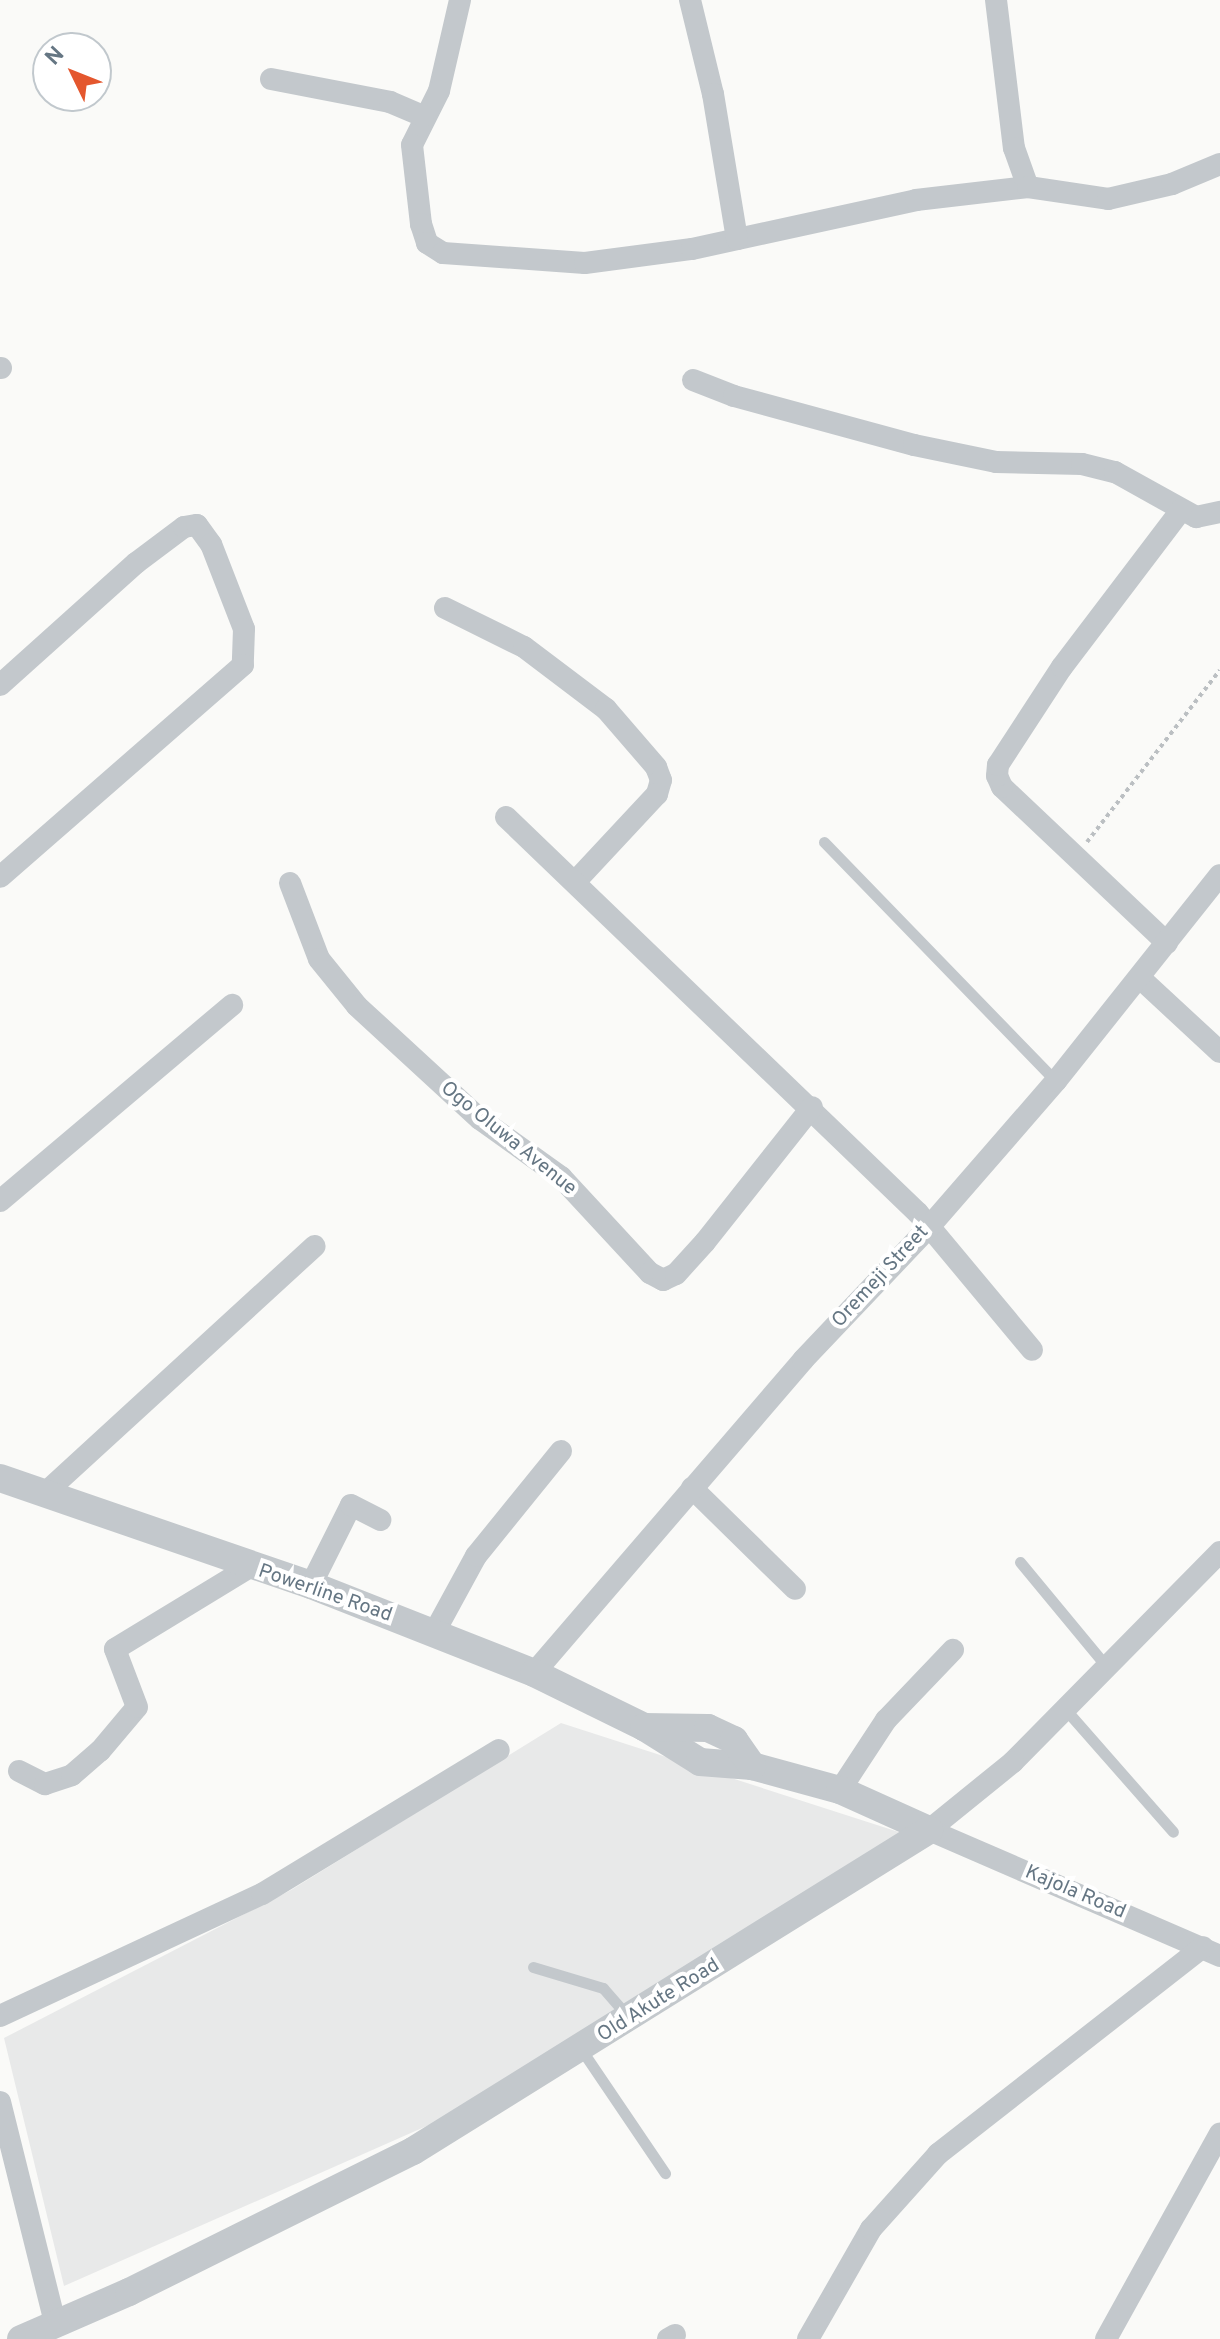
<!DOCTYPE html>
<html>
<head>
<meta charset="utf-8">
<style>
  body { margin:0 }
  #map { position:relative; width:1220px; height:2339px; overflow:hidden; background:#fafaf8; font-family:Overpass,sans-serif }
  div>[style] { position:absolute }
  .built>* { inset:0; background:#e8e9e9 }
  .path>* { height:4px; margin-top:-2px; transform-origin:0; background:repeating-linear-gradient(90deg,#bbbfc2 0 4px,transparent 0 8px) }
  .service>* { height:11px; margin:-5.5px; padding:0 5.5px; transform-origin:5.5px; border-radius:5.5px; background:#c3c8cc }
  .minor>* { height:22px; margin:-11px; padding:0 11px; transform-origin:11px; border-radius:11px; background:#c3c8cc }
  .tertiary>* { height:28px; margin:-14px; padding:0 14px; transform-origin:14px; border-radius:14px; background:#c3c8cc }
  span { translate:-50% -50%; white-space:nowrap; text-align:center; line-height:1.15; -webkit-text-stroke:8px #fff; paint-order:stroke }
  .street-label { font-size:20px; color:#657683 }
  .north { position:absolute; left:32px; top:32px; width:80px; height:80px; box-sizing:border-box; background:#fff; border:2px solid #c1c8cd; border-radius:50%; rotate:313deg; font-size:22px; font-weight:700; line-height:32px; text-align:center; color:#657683 }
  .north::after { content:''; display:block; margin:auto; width:28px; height:36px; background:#e4572e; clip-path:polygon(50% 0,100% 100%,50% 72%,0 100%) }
</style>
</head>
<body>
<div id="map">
  <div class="built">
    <i style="clip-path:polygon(561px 1723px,908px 1835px,438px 2121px,64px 2286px,4px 2038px,291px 1890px)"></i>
  </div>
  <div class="path">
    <i style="left:1087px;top:842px;width:217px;rotate:-52.3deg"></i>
  </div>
  <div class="service">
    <i style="left:824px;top:842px;width:333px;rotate:45.9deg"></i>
    <i style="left:1020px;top:1562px;width:136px;rotate:50.4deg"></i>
    <i style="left:1066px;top:1710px;width:162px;rotate:48.7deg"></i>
    <i style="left:533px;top:1967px;width:73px;rotate:16.7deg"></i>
    <i style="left:603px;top:1988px;width:37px;rotate:49deg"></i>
    <i style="left:581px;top:2049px;width:150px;rotate:55.9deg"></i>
  </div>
  <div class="minor">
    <i style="left:460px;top:0;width:93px;rotate:103deg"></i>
    <i style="left:439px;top:91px;width:60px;rotate:116.6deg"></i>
    <i style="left:412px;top:145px;width:80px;rotate:83.5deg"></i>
    <i style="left:421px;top:224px;width:20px;rotate:72deg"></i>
    <i style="left:427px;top:243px;width:19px;rotate:32deg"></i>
    <i style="left:443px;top:253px;width:142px;rotate:4deg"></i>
    <i style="left:585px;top:263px;width:108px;rotate:-7.5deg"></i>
    <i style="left:692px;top:249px;width:229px;rotate:-12.3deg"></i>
    <i style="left:916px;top:200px;width:113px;rotate:-6.6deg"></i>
    <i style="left:690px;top:0;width:97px;rotate:76.3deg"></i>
    <i style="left:713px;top:94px;width:147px;rotate:80.6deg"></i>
    <i style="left:996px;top:0;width:149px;rotate:83.1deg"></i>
    <i style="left:1014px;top:148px;width:41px;rotate:70.3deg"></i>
    <i style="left:1028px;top:187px;width:81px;rotate:8.5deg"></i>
    <i style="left:1108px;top:199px;width:66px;rotate:-13.2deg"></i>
    <i style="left:1172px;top:184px;width:52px;rotate:-22.6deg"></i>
    <i style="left:271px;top:79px;width:121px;rotate:10.9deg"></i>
    <i style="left:390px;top:102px;width:36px;rotate:23deg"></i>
    <i style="left:0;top:368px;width:1px"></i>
    <i style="left:693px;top:380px;width:44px;rotate:21.3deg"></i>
    <i style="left:734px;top:396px;width:187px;rotate:15.2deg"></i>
    <i style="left:914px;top:445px;width:84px;rotate:11.7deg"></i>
    <i style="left:996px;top:462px;width:86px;rotate:1.3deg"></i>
    <i style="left:1082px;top:464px;width:34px;rotate:14deg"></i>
    <i style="left:1115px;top:472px;width:93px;rotate:29.1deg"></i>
    <i style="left:1196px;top:517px;width:25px;rotate:-12deg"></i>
    <i style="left:445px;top:608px;width:88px;rotate:26.3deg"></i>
    <i style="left:524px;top:647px;width:103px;rotate:37.1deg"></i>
    <i style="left:606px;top:709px;width:77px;rotate:49.2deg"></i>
    <i style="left:656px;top:767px;width:14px;rotate:69deg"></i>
    <i style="left:661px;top:780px;width:15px;rotate:106deg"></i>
    <i style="left:657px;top:794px;width:120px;rotate:133deg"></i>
    <i style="left:0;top:685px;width:183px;rotate:-41.9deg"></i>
    <i style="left:136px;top:563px;width:60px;rotate:-36.9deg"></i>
    <i style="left:184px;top:527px;width:13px;rotate:-9deg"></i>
    <i style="left:197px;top:525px;width:24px;rotate:54deg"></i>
    <i style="left:211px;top:544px;width:91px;rotate:68.8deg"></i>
    <i style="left:244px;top:629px;width:36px;rotate:92deg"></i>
    <i style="left:243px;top:665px;width:322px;rotate:138.9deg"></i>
    <i style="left:506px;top:817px;width:571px;rotate:43.87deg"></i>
    <i style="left:918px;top:1213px;width:178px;rotate:50.2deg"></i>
    <i style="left:290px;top:883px;width:81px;rotate:69.1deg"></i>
    <i style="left:319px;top:959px;width:60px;rotate:51deg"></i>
    <i style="left:357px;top:1006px;width:167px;rotate:42.6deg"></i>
    <i style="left:480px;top:1119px;width:100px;rotate:35.6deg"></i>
    <i style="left:561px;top:1177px;width:131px;rotate:47.2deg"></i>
    <i style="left:650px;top:1273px;width:15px;rotate:28deg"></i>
    <i style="left:663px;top:1280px;width:14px;rotate:-25deg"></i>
    <i style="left:676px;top:1274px;width:43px;rotate:-47.8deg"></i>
    <i style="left:705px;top:1242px;width:172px;rotate:-51.6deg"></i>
    <i style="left:1167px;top:943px;width:227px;rotate:-136.6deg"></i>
    <i style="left:1002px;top:787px;width:12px;rotate:-114deg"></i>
    <i style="left:997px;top:776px;width:11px;rotate:-85deg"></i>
    <i style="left:998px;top:765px;width:117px;rotate:-56.9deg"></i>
    <i style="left:1062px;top:667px;width:197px;rotate:-52.8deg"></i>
    <i style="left:1140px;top:978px;width:109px;rotate:42.8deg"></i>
    <i style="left:0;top:1201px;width:304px;rotate:-40.2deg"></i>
    <i style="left:692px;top:1488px;width:144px;rotate:44.4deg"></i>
    <i style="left:44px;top:1494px;width:367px;rotate:-42.5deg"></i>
    <i style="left:1220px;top:1552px;width:295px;rotate:134.6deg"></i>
    <i style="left:1013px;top:1762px;width:108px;rotate:141deg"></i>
    <i style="left:929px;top:1830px;width:317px;rotate:23.4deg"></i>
    <i style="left:311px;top:1585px;width:89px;rotate:-63.4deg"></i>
    <i style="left:351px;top:1505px;width:33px;rotate:27deg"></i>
    <i style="left:434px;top:1633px;width:88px;rotate:-61.4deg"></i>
    <i style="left:476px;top:1556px;width:135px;rotate:-51deg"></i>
    <i style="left:534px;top:1673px;width:413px;rotate:-49.3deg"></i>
    <i style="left:803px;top:1360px;width:183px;rotate:-46.5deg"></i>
    <i style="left:929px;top:1227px;width:194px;rotate:-49deg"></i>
    <i style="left:1056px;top:1081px;width:263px;rotate:-51.5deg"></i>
    <i style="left:19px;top:1771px;width:29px;rotate:27deg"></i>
    <i style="left:45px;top:1784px;width:28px;rotate:-18deg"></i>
    <i style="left:72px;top:1775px;width:37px;rotate:-41deg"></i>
    <i style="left:100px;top:1751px;width:57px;rotate:-49.9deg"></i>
    <i style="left:137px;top:1707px;width:62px;rotate:-110.8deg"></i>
    <i style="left:115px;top:1649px;width:158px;rotate:-31.3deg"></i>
    <i style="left:840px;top:1790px;width:84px;rotate:-56.7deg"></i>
    <i style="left:886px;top:1720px;width:97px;rotate:-46.3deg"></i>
    <i style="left:0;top:2016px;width:289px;rotate:-25deg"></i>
    <i style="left:262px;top:1894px;width:277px;rotate:-31.3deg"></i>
    <i style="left:0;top:2102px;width:227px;rotate:76deg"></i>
    <i style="left:668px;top:2339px;width:8px;rotate:-30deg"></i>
    <i style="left:808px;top:2339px;width:127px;rotate:-60.2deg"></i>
    <i style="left:871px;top:2229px;width:101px;rotate:-48.2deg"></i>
    <i style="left:938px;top:2154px;width:336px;rotate:-38deg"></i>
    <i style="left:1106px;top:2339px;width:235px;rotate:-61deg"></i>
  </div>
  <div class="tertiary">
    <i style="left:0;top:1478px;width:329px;rotate:19deg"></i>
    <i style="left:311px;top:1585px;width:240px;rotate:21.5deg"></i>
    <i style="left:534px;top:1673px;width:123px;rotate:26.1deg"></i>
    <i style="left:644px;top:1727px;width:66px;rotate:32deg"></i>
    <i style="left:700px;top:1762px;width:52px;rotate:4.4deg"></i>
    <i style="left:752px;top:1766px;width:91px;rotate:15.3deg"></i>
    <i style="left:840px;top:1790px;width:98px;rotate:24.2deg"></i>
    <i style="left:644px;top:1727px;width:64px;rotate:0.9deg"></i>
    <i style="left:708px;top:1728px;width:29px;rotate:25deg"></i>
    <i style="left:734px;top:1740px;width:32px;rotate:55deg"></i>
    <i style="left:21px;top:2339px;width:118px;rotate:-23.5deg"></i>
    <i style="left:129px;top:2292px;width:317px;rotate:-26.4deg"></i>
    <i style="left:413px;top:2151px;width:608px;rotate:-31.89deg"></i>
  </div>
  <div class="street-label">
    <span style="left:508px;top:1139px;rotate:39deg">Ogo Oluwa Avenue</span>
    <span style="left:881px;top:1277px;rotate:-47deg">Oremeji Street</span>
    <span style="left:325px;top:1594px;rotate:19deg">Powerline Road</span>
    <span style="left:1075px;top:1893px;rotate:23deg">Kajola Road</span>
    <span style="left:659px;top:2001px;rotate:-32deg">Old Akute Road</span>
  </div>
  <div class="north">N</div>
</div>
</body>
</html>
